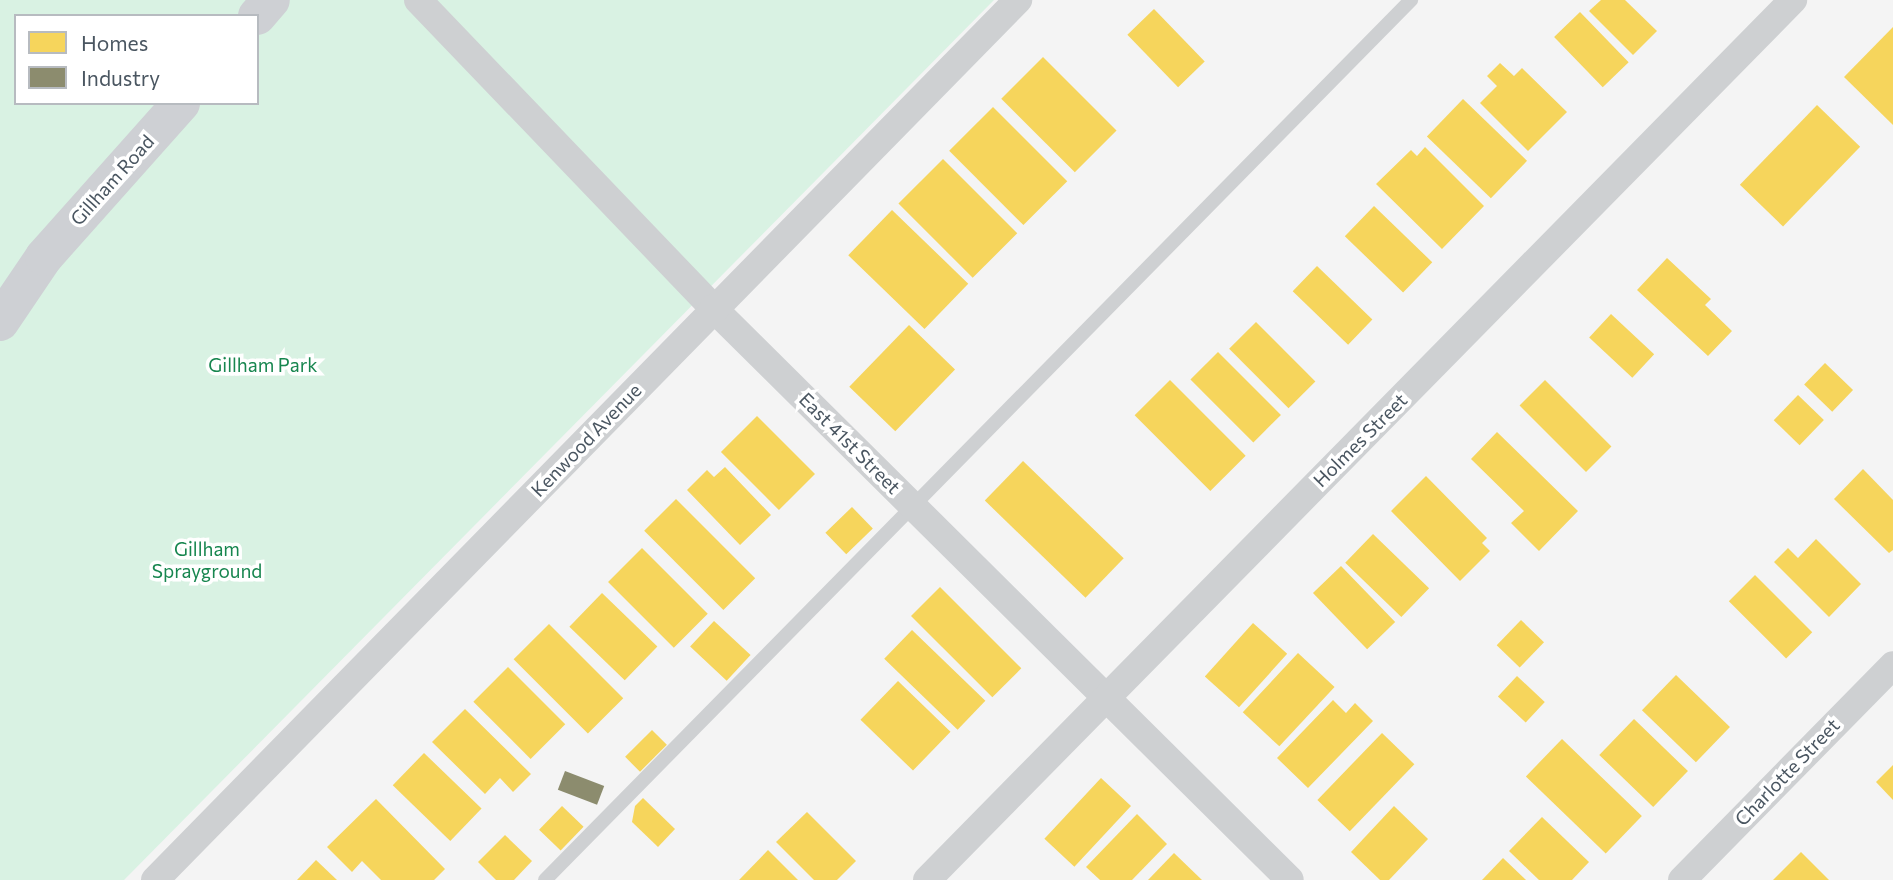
<!DOCTYPE html>
<html>
<head>
<meta charset="utf-8">
<style>
  body { margin:0 }
  #map { position:relative; width:1893px; height:880px; overflow:hidden; background:#f4f4f4; font-family:Commissioner,sans-serif }
  div>[style] { position:absolute }
  .green>* { inset:0; background:#d9f2e3 }
  .homes>* { inset:0; background:#f6d55c; transform-origin:0 0 }
  .industry>* { inset:0; background:#8c8c6e; transform-origin:0 0 }
  .service>* { height:14px; margin:-7px; padding:0 7px; transform-origin:7px; border-radius:7px; background:#ced0d2 }
  .minor>* { height:28px; margin:-14px; padding:0 14px; transform-origin:14px; border-radius:14px; background:#ced0d2 }
  .secondary>* { height:38px; margin:-19px; padding:0 19px; transform-origin:19px; border-radius:19px; background:#ced0d4 }
  span { translate:-50% -50%; white-space:nowrap; text-align:center; line-height:1.15; -webkit-text-stroke:7px #fff; paint-order:stroke }
  .street-label { font-size:19px; color:#4a5661 }
  .park-label { font-size:19px; color:#17864f }
  .legend { position:absolute; left:14px; top:14px; width:245px; height:91px; box-sizing:border-box; background:#fff; border:2px solid #b7bbc0; margin:0; padding:9px 12px; list-style:none; font-size:21px; color:#4a5661 }
  .legend li { display:flex; align-items:center; gap:14px; height:35px }
  .legend b { width:35px; border:2px solid #b7bbc0 }
</style>
</head>
<body>
<div id="map">
  <div class="green">
    <i style="clip-path:polygon(evenodd,0 0,994px 0,124px 880px,0 880px,0 0,16px 16px,257px 16px,257px 103px,16px 103px,16px 16px)"></i>
  </div>
  <div class="homes">
    <i style="clip-path:polygon(1601px 0,1625px 0,1657px 31px,1633px 55px,1589px 11px)"></i>
    <i style="left:1154px;top:9px;width:73px;height:37px;rotate:46deg"></i>
    <i style="left:1580px;top:12px;width:70px;height:36px;rotate:46deg"></i>
    <i style="clip-path:polygon(1893px 27px,1893px 125px,1844px 77px)"></i>
    <i style="left:1043px;top:57px;width:104px;height:59px;rotate:45deg"></i>
    <i style="clip-path:polygon(1500px 63px,1514px 76px,1522px 68px,1567px 112px,1528px 151px,1480px 103px,1497px 86px,1487px 76px)"></i>
    <i style="left:1463px;top:99px;width:89px;height:52px;rotate:44deg"></i>
    <i style="left:1817px;top:105px;width:60px;height:111px;rotate:44deg"></i>
    <i style="left:993px;top:107px;width:105px;height:62px;rotate:45deg"></i>
    <i style="clip-path:polygon(1425px 147px,1484px 206px,1442px 249px,1376px 184px,1411px 150px,1417px 156px)"></i>
    <i style="left:943px;top:159px;width:105px;height:63px;rotate:45deg"></i>
    <i style="left:1374px;top:206px;width:81px;height:42px;rotate:44deg"></i>
    <i style="left:892px;top:210px;width:106px;height:63px;rotate:44deg"></i>
    <i style="clip-path:polygon(1667px 258px,1711px 299px,1705px 305px,1732px 331px,1708px 356px,1637px 290px)"></i>
    <i style="left:1317px;top:266px;width:77px;height:35px;rotate:44deg"></i>
    <i style="left:1611px;top:314px;width:59px;height:32px;rotate:43deg"></i>
    <i style="left:1256px;top:322px;width:84px;height:38px;rotate:45deg"></i>
    <i style="left:909px;top:325px;width:64px;height:86px;rotate:44deg"></i>
    <i style="left:1218px;top:352px;width:89px;height:39px;rotate:45deg"></i>
    <i style="left:1825px;top:363px;width:39px;height:30px;rotate:44deg"></i>
    <i style="left:1170px;top:380px;width:107px;height:50px;rotate:45deg"></i>
    <i style="left:1545px;top:380px;width:94px;height:36px;rotate:45deg"></i>
    <i style="left:1798px;top:395px;width:36px;height:35px;rotate:44deg"></i>
    <i style="left:757px;top:416px;width:82px;height:51px;rotate:45deg"></i>
    <i style="clip-path:polygon(1497px 432px,1578px 511px,1539px 551px,1511px 523px,1524px 511px,1471px 459px)"></i>
    <i style="left:1023px;top:461px;width:140px;height:55px;rotate:44deg"></i>
    <i style="clip-path:polygon(725px 467px,771px 515px,740px 545px,687px 490px,707px 470px,714px 477px)"></i>
    <i style="clip-path:polygon(1863px 469px,1893px 500px,1893px 550px,1889px 553px,1834px 499px)"></i>
    <i style="clip-path:polygon(1426px 476px,1487px 538px,1482px 543px,1490px 551px,1460px 581px,1391px 511px)"></i>
    <i style="left:676px;top:499px;width:112px;height:45px;rotate:45deg"></i>
    <i style="left:852px;top:507px;width:30px;height:37px;rotate:46deg"></i>
    <i style="left:1373px;top:534px;width:78px;height:40px;rotate:44deg"></i>
    <i style="clip-path:polygon(1816px 539px,1861px 584px,1829px 617px,1774px 562px,1788px 548px,1798px 558px)"></i>
    <i style="left:642px;top:548px;width:93px;height:48px;rotate:45deg"></i>
    <i style="left:1341px;top:566px;width:78px;height:39px;rotate:46deg"></i>
    <i style="left:1755px;top:575px;width:81px;height:37px;rotate:45deg"></i>
    <i style="left:940px;top:587px;width:115px;height:41px;rotate:45deg"></i>
    <i style="left:602px;top:593px;width:77px;height:47px;rotate:44deg"></i>
    <i style="left:1521px;top:620px;width:32px;height:35px;rotate:44deg"></i>
    <i style="left:714px;top:621px;width:50px;height:35px;rotate:43deg"></i>
    <i style="left:1253px;top:623px;width:46px;height:72px;rotate:42deg"></i>
    <i style="left:549px;top:624px;width:105px;height:50px;rotate:45deg"></i>
    <i style="left:912px;top:630px;width:102px;height:40px;rotate:44deg"></i>
    <i style="left:1298px;top:653px;width:50px;height:81px;rotate:43deg"></i>
    <i style="left:508px;top:667px;width:81px;height:49px;rotate:45deg"></i>
    <i style="left:1676px;top:675px;width:75px;height:49px;rotate:44deg"></i>
    <i style="left:1517px;top:676px;width:38px;height:28px;rotate:43deg"></i>
    <i style="left:898px;top:681px;width:73px;height:54px;rotate:44deg"></i>
    <i style="clip-path:polygon(1333px 700px,1346px 713px,1355px 703px,1373px 721px,1308px 788px,1277px 758px)"></i>
    <i style="clip-path:polygon(465px 709px,531px 774px,513px 792px,500px 778px,485px 794px,432px 742px)"></i>
    <i style="left:1634px;top:719px;width:75px;height:50px;rotate:44deg"></i>
    <i style="left:652px;top:730px;width:21px;height:38px;rotate:45deg"></i>
    <i style="left:1382px;top:733px;width:45px;height:93px;rotate:44deg"></i>
    <i style="left:1562px;top:739px;width:111px;height:52px;rotate:44deg"></i>
    <i style="left:424px;top:753px;width:80px;height:45px;rotate:44deg"></i>
    <i style="clip-path:polygon(1893px 765px,1893px 800px,1876px 782px)"></i>
    <i style="left:1101px;top:778px;width:41px;height:83px;rotate:43deg"></i>
    <i style="clip-path:polygon(643px 798px,675px 829px,658px 847px,632px 822px,635px 806px)"></i>
    <i style="clip-path:polygon(376px 799px,445px 869px,434px 880px,381px 880px,362px 861px,352px 872px,327px 847px)"></i>
    <i style="left:562px;top:806px;width:30px;height:33px;rotate:44deg"></i>
    <i style="clip-path:polygon(1394px 806px,1428px 839px,1389px 880px,1380px 880px,1351px 852px)"></i>
    <i style="clip-path:polygon(807px 812px,856px 861px,837px 880px,814px 880px,776px 842px)"></i>
    <i style="clip-path:polygon(1137px 814px,1167px 844px,1132px 880px,1100px 880px,1086px 867px)"></i>
    <i style="clip-path:polygon(1542px 817px,1589px 862px,1572px 880px,1539px 880px,1509px 851px)"></i>
    <i style="clip-path:polygon(505px 835px,532px 861px,514px 880px,496px 880px,478px 862px)"></i>
    <i style="clip-path:polygon(768px 850px,798px 880px,739px 880px)"></i>
    <i style="clip-path:polygon(1801px 852px,1829px 880px,1773px 880px)"></i>
    <i style="clip-path:polygon(1174px 853px,1202px 880px,1148px 880px)"></i>
    <i style="clip-path:polygon(1503px 858px,1526px 880px,1482px 880px)"></i>
    <i style="clip-path:polygon(316px 860px,337px 880px,297px 880px)"></i>
  </div>
  <div class="industry">
    <i style="left:565px;top:771px;width:42px;height:20px;rotate:21deg"></i>
  </div>
  <div class="service">
    <i style="left:545px;top:880px;width:1235px;rotate:-45.46deg"></i>
  </div>
  <div class="minor">
    <i style="left:418px;top:0;width:426px;rotate:46.2deg"></i>
    <i style="left:713px;top:308px;width:812px;rotate:44.75deg"></i>
    <i style="left:155px;top:880px;width:1233px;rotate:-45.56deg"></i>
    <i style="left:927px;top:880px;width:1235px;rotate:-45.46deg"></i>
    <i style="left:1682px;top:880px;width:301px;rotate:-45.5deg"></i>
  </div>
  <div class="secondary">
    <i style="left:257px;top:16px;width:21px;rotate:-49deg"></i>
    <i style="left:0;top:322px;width:78px;rotate:-55.9deg"></i>
    <i style="left:44px;top:257px;width:206px;rotate:-48.3deg"></i>
  </div>
  <div class="street-label">
    <span style="left:112px;top:180px;rotate:-48deg">Gillham Road</span>
    <span style="left:586px;top:440px;rotate:-46deg">Kenwood Avenue</span>
    <span style="left:1360px;top:440px;rotate:-45deg">Holmes Street</span>
    <span style="left:850px;top:443px;rotate:45deg">East 41st Street</span>
    <span style="left:1787px;top:772px;rotate:-46deg">Charlotte Street</span>
  </div>
  <div class="park-label">
    <span style="left:263px;top:365px">Gillham Park</span>
    <span style="left:207px;top:560px">Gillham<br>Sprayground</span>
  </div>
  <ul class="legend">
  <li><b style="height:19px;background:#f6d55c"></b>Homes</li>
  <li><b style="height:19px;background:#8c8c6e"></b>Industry</li>
  </ul>
</div>
</body>
</html>
